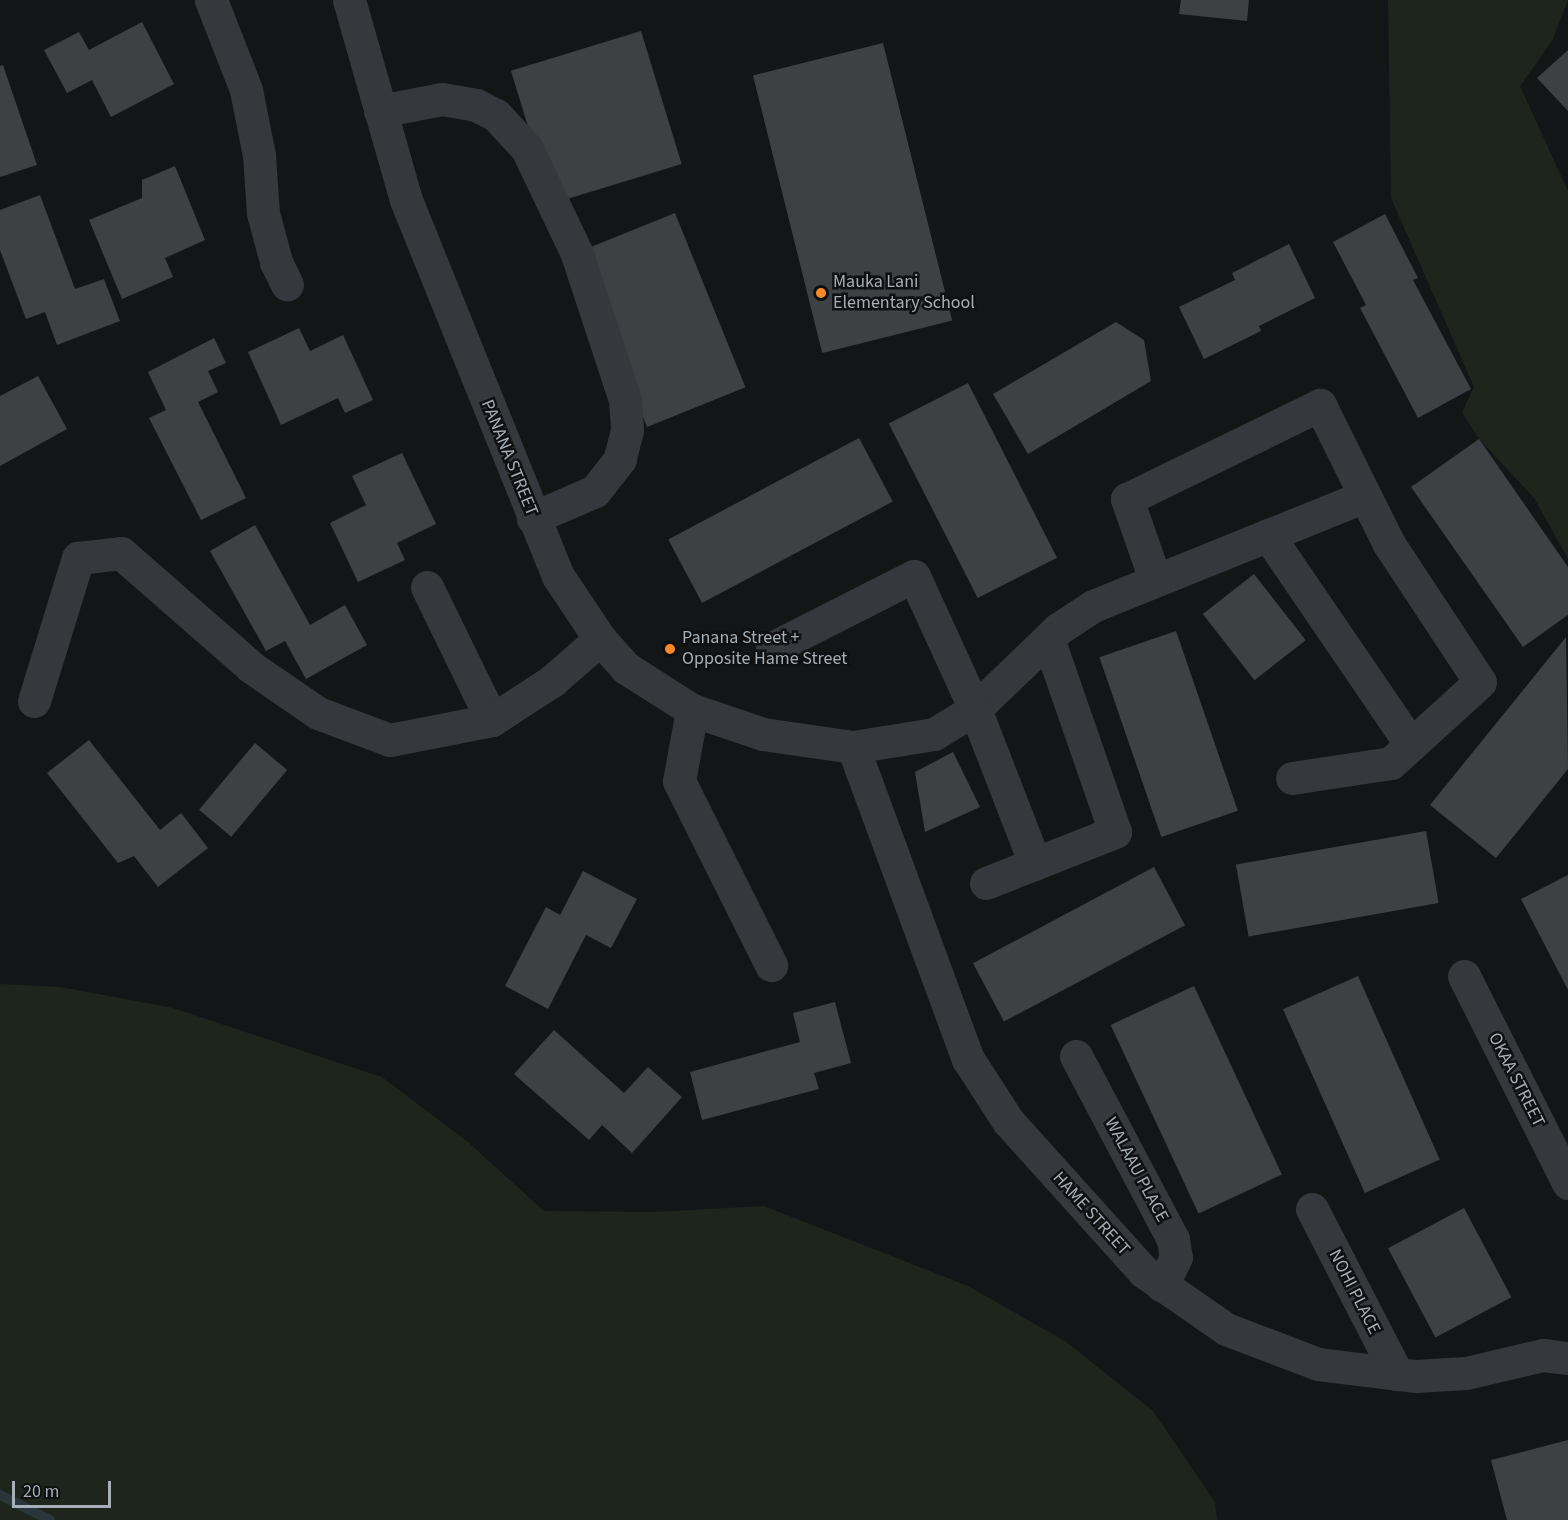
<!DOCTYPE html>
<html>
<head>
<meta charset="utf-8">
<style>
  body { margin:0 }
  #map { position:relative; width:1568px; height:1520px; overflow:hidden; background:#141517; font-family:"Source Sans 3",sans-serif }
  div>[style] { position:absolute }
  .green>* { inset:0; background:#1d251c }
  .stream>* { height:10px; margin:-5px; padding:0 5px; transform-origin:5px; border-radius:5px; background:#29373c }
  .building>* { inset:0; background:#3e4044; transform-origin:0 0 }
  .minor>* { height:33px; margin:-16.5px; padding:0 16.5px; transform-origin:16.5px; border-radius:16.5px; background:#35383c }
  .dots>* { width:16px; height:16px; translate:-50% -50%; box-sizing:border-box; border:3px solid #0f1012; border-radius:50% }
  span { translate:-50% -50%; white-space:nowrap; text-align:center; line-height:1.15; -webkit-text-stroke:5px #0f1012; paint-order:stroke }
  .poi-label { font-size:18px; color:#a5afb8 }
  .left { translate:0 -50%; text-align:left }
  .street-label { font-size:18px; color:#a5afb8 }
  .scale { position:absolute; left:12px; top:1481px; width:99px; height:27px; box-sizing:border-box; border:3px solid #a5afb8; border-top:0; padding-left:8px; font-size:18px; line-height:21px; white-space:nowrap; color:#a5afb8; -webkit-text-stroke:4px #0f1012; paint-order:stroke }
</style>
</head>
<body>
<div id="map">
  <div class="green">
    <i style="clip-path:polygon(1388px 0,1568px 0,1552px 41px,1520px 86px,1568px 191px,1568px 559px,1534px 498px,1479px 439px,1462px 412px,1474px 387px,1391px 198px)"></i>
    <i style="clip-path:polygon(0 984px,61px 987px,173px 1008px,382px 1077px,468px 1142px,544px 1211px,654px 1212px,764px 1206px,968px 1286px,1065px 1341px,1153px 1411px,1215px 1502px,1217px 1520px,0 1520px)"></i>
  </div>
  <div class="stream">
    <i style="left:0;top:1495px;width:56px;rotate:26.6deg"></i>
  </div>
  <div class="building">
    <i style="clip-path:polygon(1181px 0,1249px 0,1247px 21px,1179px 14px)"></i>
    <i style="clip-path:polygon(142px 22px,174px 84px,111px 117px,92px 80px,67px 93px,44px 50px,79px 32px,89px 50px)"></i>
    <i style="left:641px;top:31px;width:139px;height:136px;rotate:73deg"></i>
    <i style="left:883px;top:43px;width:286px;height:134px;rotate:76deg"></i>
    <i style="clip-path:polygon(1568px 50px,1568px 111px,1537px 78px)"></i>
    <i style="clip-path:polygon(3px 65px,37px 165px,0 177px,0 66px)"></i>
    <i style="clip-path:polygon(175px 166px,205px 240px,165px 258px,173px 277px,122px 299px,89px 220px,142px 198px,142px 180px)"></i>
    <i style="clip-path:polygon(40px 195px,75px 289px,104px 279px,120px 321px,57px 345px,45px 312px,26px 319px,0 250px,0 210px)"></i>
    <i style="left:675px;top:213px;width:188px;height:106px;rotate:68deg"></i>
    <i style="clip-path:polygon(1385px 214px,1418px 278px,1413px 280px,1471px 389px,1418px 418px,1360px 308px,1366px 305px,1333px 242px)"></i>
    <i style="clip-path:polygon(1289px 244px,1315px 298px,1259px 326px,1261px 331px,1204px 359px,1179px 307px,1235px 280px,1232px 273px)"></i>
    <i style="clip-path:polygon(1116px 322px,1144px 340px,1151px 381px,1028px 454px,993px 394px)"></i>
    <i style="clip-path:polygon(299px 328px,310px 351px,343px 335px,373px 400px,345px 413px,338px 398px,281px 425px,248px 352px)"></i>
    <i style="clip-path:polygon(214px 338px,226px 363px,208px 371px,218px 392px,198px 402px,246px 498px,201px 520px,149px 418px,166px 410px,148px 372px)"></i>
    <i style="clip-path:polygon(38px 376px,67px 429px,0 466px,0 396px)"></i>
    <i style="left:968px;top:383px;width:196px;height:89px;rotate:63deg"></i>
    <i style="left:859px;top:438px;width:72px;height:216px;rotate:62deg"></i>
    <i style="clip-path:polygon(1479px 439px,1568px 567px,1568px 615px,1523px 647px,1411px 487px)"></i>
    <i style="clip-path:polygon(402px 453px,436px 524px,397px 543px,405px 560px,358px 582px,330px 523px,366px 505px,352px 476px)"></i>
    <i style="clip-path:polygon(255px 525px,310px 625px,345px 605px,367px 645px,306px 679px,285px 641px,266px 651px,210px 551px)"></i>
    <i style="left:1254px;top:574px;width:84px;height:65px;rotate:52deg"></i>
    <i style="left:1176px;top:631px;width:190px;height:81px;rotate:71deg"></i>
    <i style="clip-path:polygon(1566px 637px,1568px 769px,1496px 858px,1430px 805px)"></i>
    <i style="clip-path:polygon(89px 740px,160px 830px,181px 813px,208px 848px,158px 887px,134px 856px,118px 863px,47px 773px)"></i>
    <i style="left:255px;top:743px;width:42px;height:87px;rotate:40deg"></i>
    <i style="clip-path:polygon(953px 752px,980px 807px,925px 832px,915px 772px)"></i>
    <i style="left:1426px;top:831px;width:73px;height:193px;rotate:80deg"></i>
    <i style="left:1154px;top:867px;width:66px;height:205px;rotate:62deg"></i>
    <i style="clip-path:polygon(583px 871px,637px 899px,611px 948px,586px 935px,548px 1009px,505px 986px,546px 907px,560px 915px)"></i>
    <i style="clip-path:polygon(1568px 875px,1568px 990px,1521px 899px)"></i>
    <i style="left:1358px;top:976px;width:201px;height:82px;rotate:66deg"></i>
    <i style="left:1194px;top:986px;width:208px;height:92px;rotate:65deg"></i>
    <i style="clip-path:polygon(835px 1002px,851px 1063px,814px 1073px,819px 1089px,702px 1120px,690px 1072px,800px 1042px,793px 1013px)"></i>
    <i style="clip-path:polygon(554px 1030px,624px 1093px,648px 1067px,682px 1097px,632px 1153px,602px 1125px,589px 1140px,514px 1074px)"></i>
    <i style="left:1464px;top:1208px;width:101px;height:86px;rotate:62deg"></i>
    <i style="clip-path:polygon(1568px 1440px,1568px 1520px,1507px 1520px,1491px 1460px)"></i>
  </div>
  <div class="minor">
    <i style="left:211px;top:0;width:97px;rotate:68.7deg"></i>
    <i style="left:246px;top:90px;width:66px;rotate:78.7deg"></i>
    <i style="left:259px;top:155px;width:58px;rotate:86.1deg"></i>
    <i style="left:263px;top:213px;width:51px;rotate:75.1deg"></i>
    <i style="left:276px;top:262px;width:25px;rotate:64deg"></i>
    <i style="left:349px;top:0;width:208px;rotate:74.1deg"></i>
    <i style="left:406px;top:200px;width:406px;rotate:68deg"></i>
    <i style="left:558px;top:576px;width:76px;rotate:56.3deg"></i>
    <i style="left:600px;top:639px;width:39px;rotate:48deg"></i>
    <i style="left:626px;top:668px;width:78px;rotate:32.5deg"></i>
    <i style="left:692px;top:710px;width:75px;rotate:18.7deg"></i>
    <i style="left:763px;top:734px;width:91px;rotate:8.2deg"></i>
    <i style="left:853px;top:747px;width:82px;rotate:-9.1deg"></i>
    <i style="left:934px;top:734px;width:48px;rotate:-31.4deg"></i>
    <i style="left:975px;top:709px;width:115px;rotate:-43.9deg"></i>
    <i style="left:1058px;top:629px;width:42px;rotate:-33.3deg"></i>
    <i style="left:1093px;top:606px;width:291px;rotate:-22deg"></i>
    <i style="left:380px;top:111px;width:63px;rotate:-11deg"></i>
    <i style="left:442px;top:99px;width:35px;rotate:10deg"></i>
    <i style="left:476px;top:105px;width:22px;rotate:27deg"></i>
    <i style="left:496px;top:115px;width:46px;rotate:47.6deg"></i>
    <i style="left:527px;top:149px;width:116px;rotate:64.5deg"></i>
    <i style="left:577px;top:254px;width:154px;rotate:71.8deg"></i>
    <i style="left:625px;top:400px;width:30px;rotate:86deg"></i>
    <i style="left:627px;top:430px;width:30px;rotate:104deg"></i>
    <i style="left:620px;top:459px;width:41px;rotate:128deg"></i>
    <i style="left:595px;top:491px;width:68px;rotate:156.5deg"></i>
    <i style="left:1268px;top:535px;width:254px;rotate:55.7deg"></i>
    <i style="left:1155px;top:579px;width:85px;rotate:-109.3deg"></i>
    <i style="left:1127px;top:499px;width:215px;rotate:-26deg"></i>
    <i style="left:1320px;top:405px;width:155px;rotate:63.6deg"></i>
    <i style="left:1389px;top:544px;width:165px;rotate:56.6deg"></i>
    <i style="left:1480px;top:682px;width:120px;rotate:137.7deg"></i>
    <i style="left:1391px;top:763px;width:100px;rotate:171.4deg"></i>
    <i style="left:427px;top:587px;width:148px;rotate:64deg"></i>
    <i style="left:492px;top:720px;width:72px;rotate:-33deg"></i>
    <i style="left:552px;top:681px;width:64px;rotate:-41.2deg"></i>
    <i style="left:772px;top:648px;width:159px;rotate:-26.9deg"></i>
    <i style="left:914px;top:576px;width:146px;rotate:65.4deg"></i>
    <i style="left:975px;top:709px;width:166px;rotate:68.8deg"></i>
    <i style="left:34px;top:701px;width:150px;rotate:-72.9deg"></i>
    <i style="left:78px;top:558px;width:43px;rotate:-6.6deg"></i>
    <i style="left:121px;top:553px;width:173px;rotate:41.2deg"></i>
    <i style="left:251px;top:667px;width:81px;rotate:34.5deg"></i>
    <i style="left:318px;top:713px;width:77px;rotate:20.6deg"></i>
    <i style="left:390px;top:740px;width:104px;rotate:-11.1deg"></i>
    <i style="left:692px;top:710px;width:72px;rotate:100.4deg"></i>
    <i style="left:679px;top:781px;width:206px;rotate:63.4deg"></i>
    <i style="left:853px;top:747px;width:333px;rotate:69.8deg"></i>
    <i style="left:968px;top:1059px;width:74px;rotate:57.2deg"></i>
    <i style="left:1008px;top:1121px;width:203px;rotate:48deg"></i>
    <i style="left:1144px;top:1272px;width:100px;rotate:34.8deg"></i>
    <i style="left:1226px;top:1329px;width:98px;rotate:20.8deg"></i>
    <i style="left:1318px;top:1364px;width:99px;rotate:7deg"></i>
    <i style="left:1416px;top:1376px;width:50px;rotate:-3.4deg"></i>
    <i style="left:1466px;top:1373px;width:79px;rotate:-13.2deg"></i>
    <i style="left:1543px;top:1355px;width:25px;rotate:7deg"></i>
    <i style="left:986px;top:883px;width:139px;rotate:-21.6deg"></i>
    <i style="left:1115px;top:832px;width:204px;rotate:-109.1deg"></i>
    <i style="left:1464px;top:976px;width:232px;rotate:63.3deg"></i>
    <i style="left:1076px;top:1056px;width:207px;rotate:62.1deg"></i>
    <i style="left:1173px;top:1239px;width:18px;rotate:81deg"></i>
    <i style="left:1176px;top:1257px;width:32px;rotate:116deg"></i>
    <i style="left:1312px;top:1209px;width:186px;rotate:62.7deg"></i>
  </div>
  <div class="dots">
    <i style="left:821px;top:293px;background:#ff8924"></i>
    <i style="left:670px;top:649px;background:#ff8924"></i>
  </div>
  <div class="poi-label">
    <span class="left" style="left:833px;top:293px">Mauka Lani<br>Elementary School</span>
    <span class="left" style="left:682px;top:649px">Panana Street +<br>Opposite Hame Street</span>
  </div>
  <div class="street-label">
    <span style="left:509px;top:458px;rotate:68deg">PANANA STREET</span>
    <span style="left:1516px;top:1080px;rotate:63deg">OKAA STREET</span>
    <span style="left:1136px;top:1170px;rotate:62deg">WALAAU PLACE</span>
    <span style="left:1091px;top:1214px;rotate:48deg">HAME STREET</span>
    <span style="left:1354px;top:1292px;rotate:63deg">NOHI PLACE</span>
  </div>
  <div class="scale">20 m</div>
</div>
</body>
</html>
